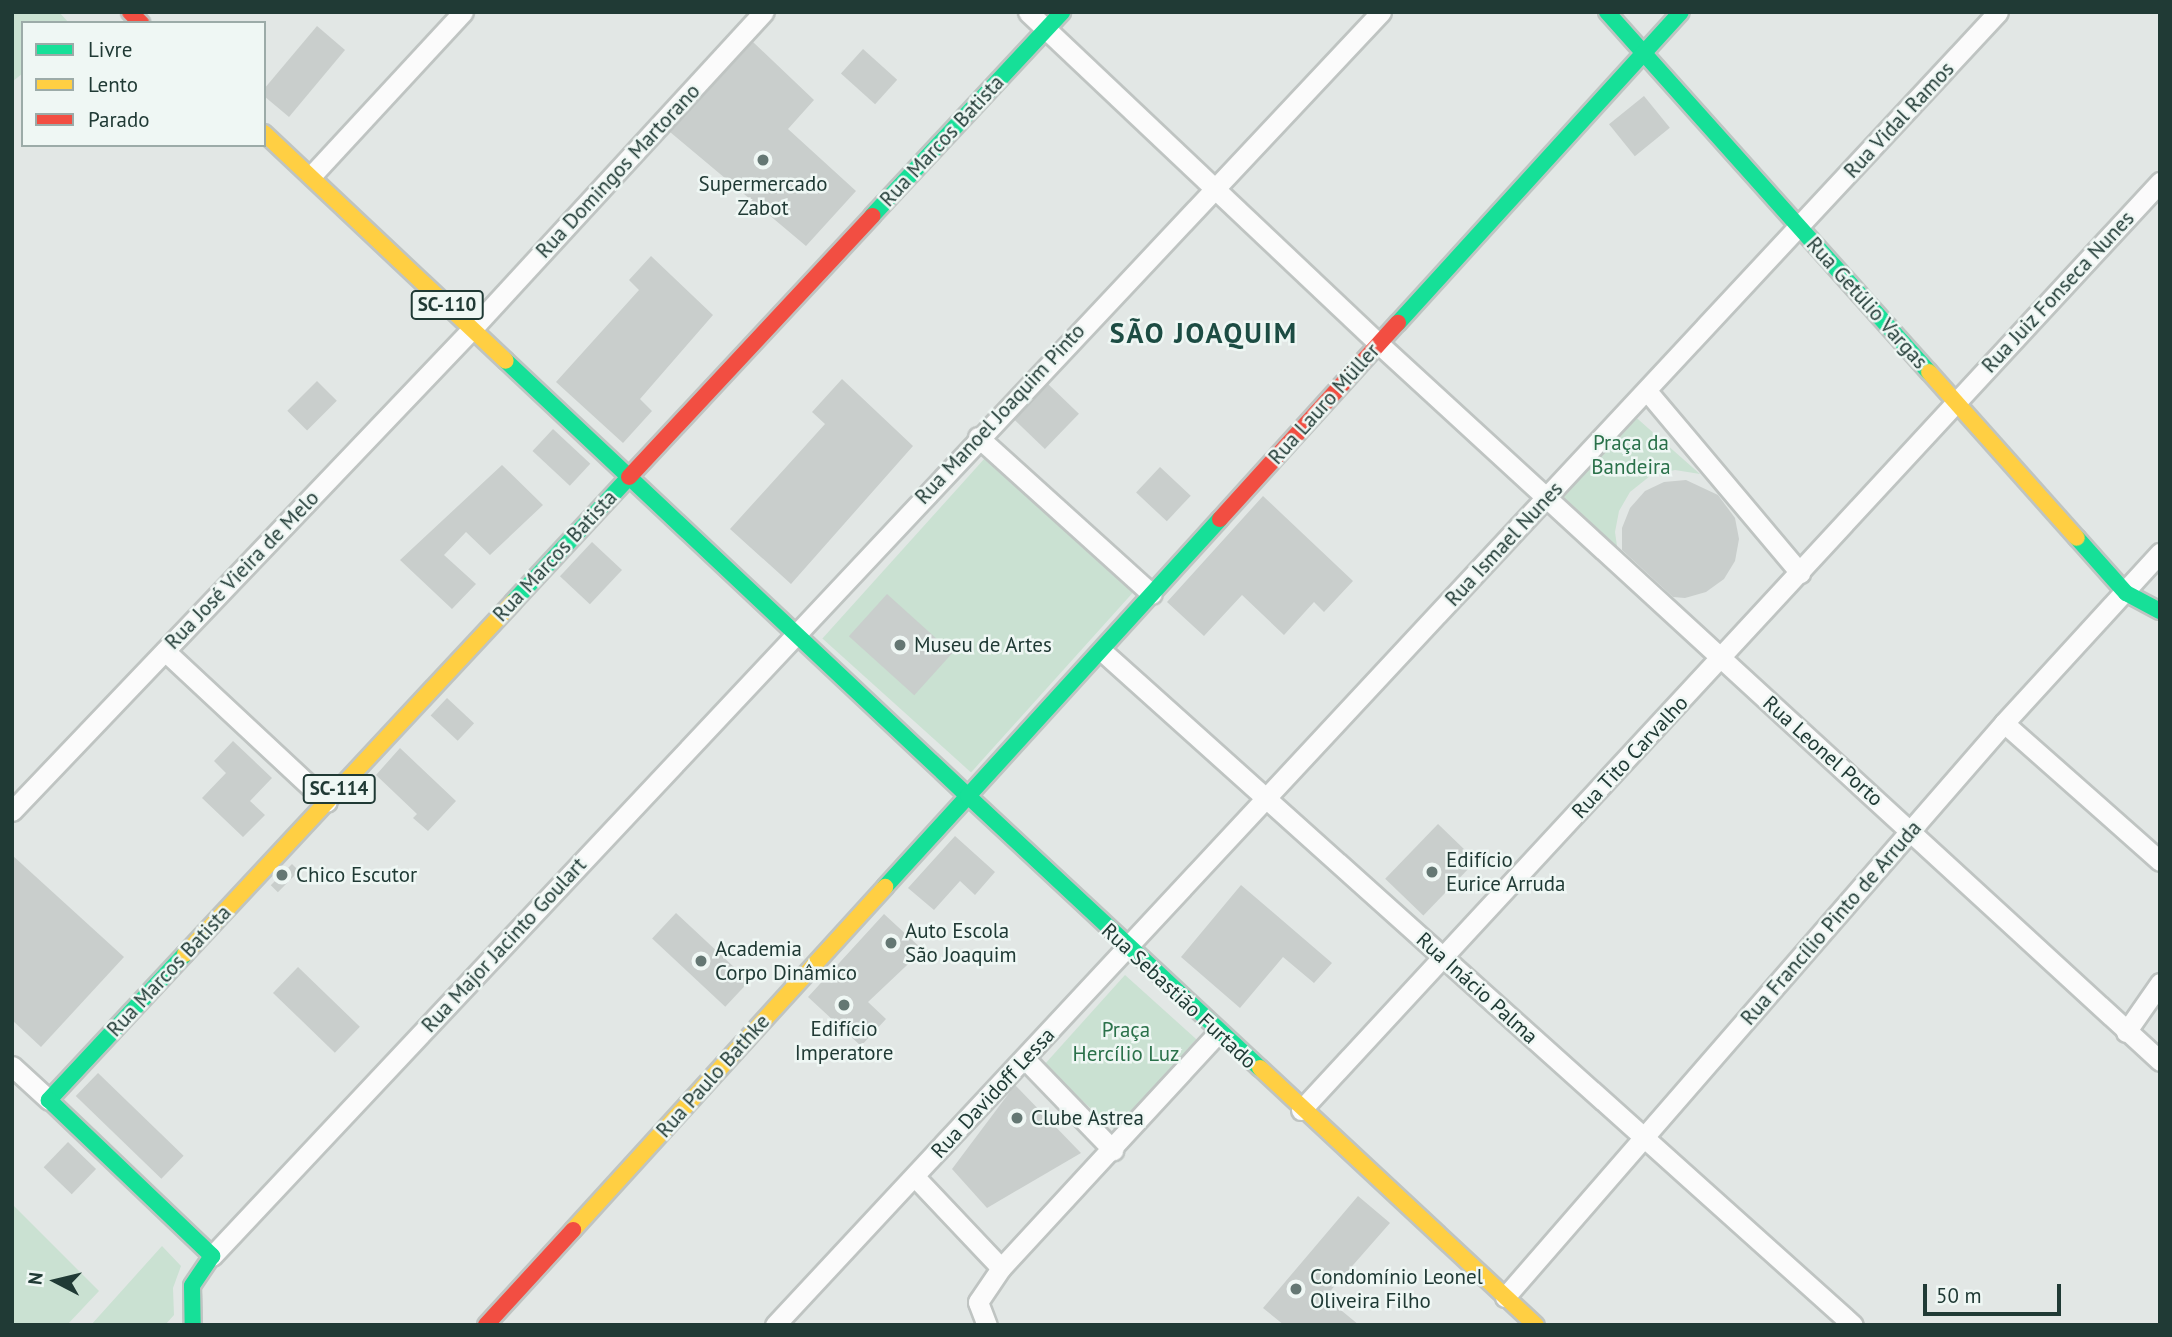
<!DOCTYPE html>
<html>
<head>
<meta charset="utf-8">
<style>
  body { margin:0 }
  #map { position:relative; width:2172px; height:1337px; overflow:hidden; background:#e2e7e5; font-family:"PT Sans",sans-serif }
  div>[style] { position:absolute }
  .green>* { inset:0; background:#cae1d2; transform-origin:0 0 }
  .building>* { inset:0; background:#c9cecc; transform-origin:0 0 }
  .roads { filter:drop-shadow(2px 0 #bfc4c2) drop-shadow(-2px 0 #bfc4c2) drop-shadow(0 2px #bfc4c2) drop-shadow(0 -2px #bfc4c2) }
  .street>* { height:19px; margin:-9.5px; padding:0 9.5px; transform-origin:9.5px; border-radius:9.5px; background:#fbfbfb }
  .fast>* { height:16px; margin:-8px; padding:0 8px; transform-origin:8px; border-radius:8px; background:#16e098 }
  .slow>* { height:16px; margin:-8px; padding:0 8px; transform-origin:8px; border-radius:8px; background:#ffcf43 }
  .jam>* { height:16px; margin:-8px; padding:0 8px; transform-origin:8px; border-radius:8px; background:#f24e42 }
  .dots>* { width:19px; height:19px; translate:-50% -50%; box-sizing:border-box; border:4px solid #eff7f4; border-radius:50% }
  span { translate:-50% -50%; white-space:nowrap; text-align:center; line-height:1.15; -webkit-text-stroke:5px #eff7f4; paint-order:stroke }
  .shield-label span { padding:2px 5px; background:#eff7f4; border:2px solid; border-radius:5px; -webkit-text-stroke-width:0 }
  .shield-label { font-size:19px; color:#203a35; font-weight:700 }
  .street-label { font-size:21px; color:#203a35 }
  .poi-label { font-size:21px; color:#203a35 }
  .left { translate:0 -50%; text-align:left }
  .park-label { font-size:21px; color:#2a714a }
  .district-label { font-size:28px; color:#1c4c43; font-weight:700; letter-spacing:2px }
  .frame { position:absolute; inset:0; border:14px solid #203a35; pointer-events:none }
  .legend { position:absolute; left:21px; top:21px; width:245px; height:126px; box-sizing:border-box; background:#eff7f4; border:2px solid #9caba8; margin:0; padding:9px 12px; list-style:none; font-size:21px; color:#203a35 }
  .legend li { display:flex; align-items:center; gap:14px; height:35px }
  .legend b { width:35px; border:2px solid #9caba8 }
  .north { position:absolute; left:21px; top:1246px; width:70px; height:70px; -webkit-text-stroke:5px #eff7f4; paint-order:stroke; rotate:277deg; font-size:19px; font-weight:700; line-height:28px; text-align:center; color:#203a35 }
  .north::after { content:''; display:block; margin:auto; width:24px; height:32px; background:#203a35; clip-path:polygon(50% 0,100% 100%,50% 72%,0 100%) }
  .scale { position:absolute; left:1923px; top:1284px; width:138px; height:32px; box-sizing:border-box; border:4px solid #203a35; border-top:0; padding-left:9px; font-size:21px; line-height:24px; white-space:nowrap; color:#203a35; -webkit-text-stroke:5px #eff7f4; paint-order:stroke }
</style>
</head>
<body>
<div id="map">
  <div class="green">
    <i style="clip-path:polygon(12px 12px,59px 12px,69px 23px,23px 23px,23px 73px,12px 82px)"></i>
    <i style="clip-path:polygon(1631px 413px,1700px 474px,1675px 470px,1650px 476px,1630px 492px,1619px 511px,1615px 532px,1618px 553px,1556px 495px)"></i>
    <i style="left:985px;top:458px;width:200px;height:243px;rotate:42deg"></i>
    <i style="left:1125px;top:975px;width:96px;height:122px;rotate:42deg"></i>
    <i style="clip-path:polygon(12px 1204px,99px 1291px,67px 1325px,12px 1325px)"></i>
    <i style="clip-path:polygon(162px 1246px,181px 1266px,173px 1288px,174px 1315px,165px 1325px,91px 1325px)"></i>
  </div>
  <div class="building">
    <i style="clip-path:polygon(317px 26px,345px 50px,289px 117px,264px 96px,264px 89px)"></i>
    <i style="clip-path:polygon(753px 42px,814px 100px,788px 129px,856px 191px,806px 246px,670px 132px)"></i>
    <i style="left:863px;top:49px;width:46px;height:33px;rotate:42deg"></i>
    <i style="left:1644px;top:96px;width:41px;height:45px;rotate:51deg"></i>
    <i style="clip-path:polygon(651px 256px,713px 315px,640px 399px,652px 411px,623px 443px,556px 382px,639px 290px,629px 280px)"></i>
    <i style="clip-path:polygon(842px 379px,913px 446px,791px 584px,730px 529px,825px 424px,812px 412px)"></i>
    <i style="left:317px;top:381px;width:28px;height:42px;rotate:45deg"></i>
    <i style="left:1048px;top:384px;width:43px;height:49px;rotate:44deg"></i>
    <i style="left:553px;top:429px;width:51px;height:30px;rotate:43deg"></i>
    <i style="clip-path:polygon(502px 465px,543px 505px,490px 555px,466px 532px,444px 555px,476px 584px,452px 609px,400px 560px)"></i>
    <i style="left:1160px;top:467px;width:42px;height:35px;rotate:43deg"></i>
    <i style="clip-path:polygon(1686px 480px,1718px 495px,1735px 518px,1739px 539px,1735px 561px,1724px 579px,1706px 592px,1685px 598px,1673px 597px,1622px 550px,1622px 528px,1630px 508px,1645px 491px,1664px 482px)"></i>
    <i style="clip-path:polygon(1263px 496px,1353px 581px,1324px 612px,1314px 602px,1284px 635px,1242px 595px,1204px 636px,1167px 602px)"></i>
    <i style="left:592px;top:542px;width:41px;height:47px;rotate:43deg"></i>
    <i style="left:887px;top:594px;width:88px;height:57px;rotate:42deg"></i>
    <i style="left:447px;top:698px;width:37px;height:24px;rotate:43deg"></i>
    <i style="clip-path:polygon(233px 741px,272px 778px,250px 801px,265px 815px,243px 837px,202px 798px,226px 773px,214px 761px)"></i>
    <i style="clip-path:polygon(400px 748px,456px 801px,428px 831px,413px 818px,417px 814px,376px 775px)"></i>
    <i style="left:1438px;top:824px;width:53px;height:76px;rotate:44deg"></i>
    <i style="clip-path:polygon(955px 836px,995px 872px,975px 895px,960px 881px,934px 910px,908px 888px)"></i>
    <i style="clip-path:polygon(12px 855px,124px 957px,41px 1047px,12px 1020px)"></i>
    <i style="left:292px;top:864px;width:10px;height:30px;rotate:45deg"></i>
    <i style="clip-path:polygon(1241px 885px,1332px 963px,1314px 983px,1283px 957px,1240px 1008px,1181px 957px)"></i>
    <i style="left:676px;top:913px;width:100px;height:35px;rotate:43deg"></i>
    <i style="clip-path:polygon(884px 914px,923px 950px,868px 1002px,886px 1019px,861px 1046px,808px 997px)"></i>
    <i style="left:298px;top:967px;width:86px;height:36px;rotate:44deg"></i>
    <i style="left:98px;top:1073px;width:119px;height:32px;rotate:44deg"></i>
    <i style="clip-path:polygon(1015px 1085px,1081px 1153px,987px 1208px,952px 1169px)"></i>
    <i style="left:68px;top:1142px;width:39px;height:35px;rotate:44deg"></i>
    <i style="clip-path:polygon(1358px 1196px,1390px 1223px,1325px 1297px,1359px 1325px,1284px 1325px,1263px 1308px)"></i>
  </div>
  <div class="roads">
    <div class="street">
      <i style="left:1028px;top:12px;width:483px;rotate:43.4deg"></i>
      <i style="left:1379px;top:344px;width:1060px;rotate:42.55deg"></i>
      <i style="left:312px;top:175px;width:222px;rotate:-47.2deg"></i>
      <i style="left:1647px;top:391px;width:238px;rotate:49.9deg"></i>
      <i style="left:978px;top:437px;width:234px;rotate:42.1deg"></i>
      <i style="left:165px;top:651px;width:221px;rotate:43deg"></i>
      <i style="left:1102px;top:651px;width:1009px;rotate:41.91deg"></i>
      <i style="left:2004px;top:723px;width:208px;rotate:41.5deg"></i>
      <i style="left:12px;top:811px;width:666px;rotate:-46.34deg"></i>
      <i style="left:472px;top:329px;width:431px;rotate:-47.4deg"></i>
      <i style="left:2126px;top:1032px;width:60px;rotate:-55.2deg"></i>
      <i style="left:1025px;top:1059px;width:127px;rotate:46deg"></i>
      <i style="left:12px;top:1066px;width:50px;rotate:42.6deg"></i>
      <i style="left:1301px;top:1110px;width:1265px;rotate:-47.21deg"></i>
      <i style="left:915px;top:1177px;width:125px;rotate:46.6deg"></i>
      <i style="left:1001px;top:1268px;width:41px;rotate:124.1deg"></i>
      <i style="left:978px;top:1302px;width:25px;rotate:69deg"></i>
      <i style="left:212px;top:1256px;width:1707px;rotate:-46.78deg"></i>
      <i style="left:1001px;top:1268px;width:320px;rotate:-47.3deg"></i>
      <i style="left:1505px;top:1297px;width:761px;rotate:-49deg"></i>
      <i style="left:2004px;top:723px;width:231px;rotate:-47.5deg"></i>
      <i style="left:775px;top:1325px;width:1794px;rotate:-47.03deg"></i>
    </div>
    <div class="fast">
      <i style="left:1607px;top:12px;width:483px;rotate:48.2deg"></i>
      <i style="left:872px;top:216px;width:279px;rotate:-47deg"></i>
      <i style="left:1398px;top:323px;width:420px;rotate:-47.7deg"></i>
      <i style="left:506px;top:361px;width:635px;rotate:43.28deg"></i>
      <i style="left:968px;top:796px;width:123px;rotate:132.4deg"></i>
      <i style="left:1220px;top:519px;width:374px;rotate:132.3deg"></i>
      <i style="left:968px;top:796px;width:399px;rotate:43deg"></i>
      <i style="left:2077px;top:538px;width:74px;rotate:48.3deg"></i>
      <i style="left:2126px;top:593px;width:38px;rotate:28deg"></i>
      <i style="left:513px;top:602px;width:171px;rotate:-47.1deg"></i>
      <i style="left:185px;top:954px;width:200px;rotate:133deg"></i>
      <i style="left:49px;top:1100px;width:226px;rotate:43.7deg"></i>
      <i style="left:212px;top:1256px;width:36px;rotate:124deg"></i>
      <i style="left:192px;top:1286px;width:39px;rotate:89deg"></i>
    </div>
    <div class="slow">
      <i style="left:264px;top:133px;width:332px;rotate:43.3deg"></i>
      <i style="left:1929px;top:372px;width:222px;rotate:48.3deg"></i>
      <i style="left:185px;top:954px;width:481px;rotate:-47deg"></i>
      <i style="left:1260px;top:1068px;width:377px;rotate:43deg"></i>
      <i style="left:573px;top:1230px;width:464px;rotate:-47.7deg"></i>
    </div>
    <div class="jam">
      <i style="left:130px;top:12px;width:16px;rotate:45deg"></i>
      <i style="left:629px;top:477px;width:357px;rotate:-47deg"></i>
      <i style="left:1220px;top:519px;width:265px;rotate:-47.8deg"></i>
      <i style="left:486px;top:1325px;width:129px;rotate:-47.5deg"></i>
    </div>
  </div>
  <div class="dots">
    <i style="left:763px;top:160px;background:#647773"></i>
    <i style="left:900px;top:645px;background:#647773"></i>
    <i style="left:1432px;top:872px;background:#647773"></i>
    <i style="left:282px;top:875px;background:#647773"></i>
    <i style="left:891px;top:943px;background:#647773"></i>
    <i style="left:701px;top:961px;background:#647773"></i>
    <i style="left:844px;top:1005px;background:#647773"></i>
    <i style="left:1017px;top:1118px;background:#647773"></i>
    <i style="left:1296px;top:1289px;background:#647773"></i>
  </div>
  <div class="shield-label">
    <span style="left:447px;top:305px">SC-110</span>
    <span style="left:339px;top:789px">SC-114</span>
  </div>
  <div class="street-label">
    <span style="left:1899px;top:120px;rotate:-47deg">Rua Vidal Ramos</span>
    <span style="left:942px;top:141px;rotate:-47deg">Rua Marcos Batista</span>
    <span style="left:618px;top:171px;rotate:-47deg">Rua Domingos Martorano</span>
    <span style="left:2058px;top:292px;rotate:-47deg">Rua Juiz Fonseca Nunes</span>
    <span style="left:1867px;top:303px;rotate:48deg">Rua Getúlio Vargas</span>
    <span style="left:1324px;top:404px;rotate:-48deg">Rua Lauro Müller</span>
    <span style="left:1000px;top:414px;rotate:-47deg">Rua Manoel Joaquim Pinto</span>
    <span style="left:1504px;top:544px;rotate:-47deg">Rua Ismael Nunes</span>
    <span style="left:555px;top:556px;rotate:-47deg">Rua Marcos Batista</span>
    <span style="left:242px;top:570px;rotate:-46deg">Rua José Vieira de Melo</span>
    <span style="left:1823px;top:751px;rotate:42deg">Rua Leonel Porto</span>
    <span style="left:1630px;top:757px;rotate:-47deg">Rua Tito Carvalho</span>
    <span style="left:1831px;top:923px;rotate:-49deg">Rua Francílio Pinto de Arruda</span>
    <span style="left:504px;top:945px;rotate:-47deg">Rua Major Jacinto Goulart</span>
    <span style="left:169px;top:971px;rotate:-47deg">Rua Marcos Batista</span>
    <span style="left:1477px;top:988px;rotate:42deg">Rua Inácio Palma</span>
    <span style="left:1179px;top:996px;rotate:43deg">Rua Sebastião Furtado</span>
    <span style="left:713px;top:1076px;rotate:-48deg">Rua Paulo Bathke</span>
    <span style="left:993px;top:1093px;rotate:-47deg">Rua Davidoff Lessa</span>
  </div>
  <div class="poi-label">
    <span style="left:763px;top:196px">Supermercado<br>Zabot</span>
    <span class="left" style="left:914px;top:645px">Museu de Artes</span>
    <span class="left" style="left:1446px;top:872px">Edifício<br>Eurice Arruda</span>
    <span class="left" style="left:296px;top:875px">Chico Escutor</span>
    <span class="left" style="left:905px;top:943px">Auto Escola<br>São Joaquim</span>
    <span class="left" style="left:715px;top:961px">Academia<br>Corpo Dinâmico</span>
    <span style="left:844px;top:1041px">Edifício<br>Imperatore</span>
    <span class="left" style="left:1031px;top:1118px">Clube Astrea</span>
    <span class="left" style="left:1310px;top:1289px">Condomínio Leonel<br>Oliveira Filho</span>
  </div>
  <div class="park-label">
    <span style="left:1631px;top:455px">Praça da<br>Bandeira</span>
    <span style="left:1126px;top:1042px">Praça<br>Hercílio Luz</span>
  </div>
  <div class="district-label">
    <span style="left:1204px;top:333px">SÃO JOAQUIM</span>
  </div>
  <div class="frame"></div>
  <ul class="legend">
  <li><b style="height:9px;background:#16e098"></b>Livre</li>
  <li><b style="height:9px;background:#ffcf43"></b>Lento</li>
  <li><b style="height:9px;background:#f24e42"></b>Parado</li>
  </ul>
  <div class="north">N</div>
  <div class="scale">50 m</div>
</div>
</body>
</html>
